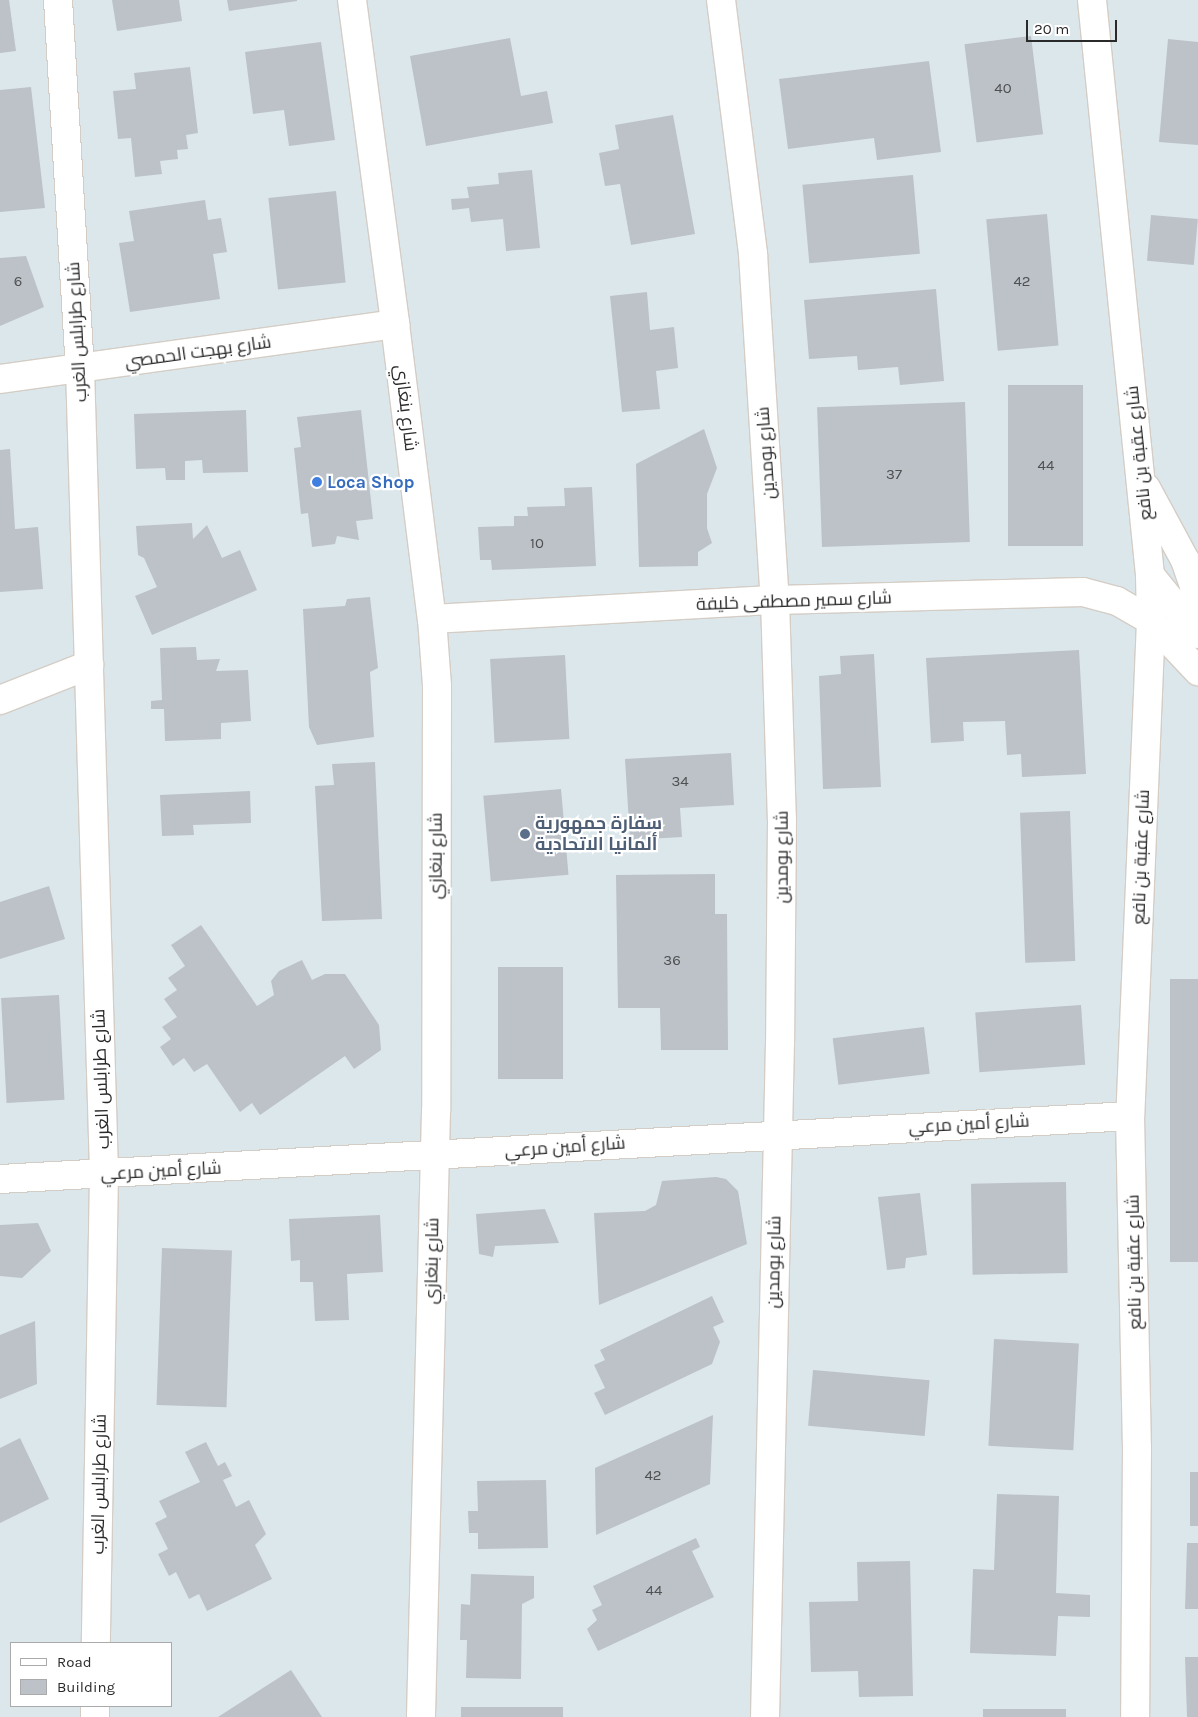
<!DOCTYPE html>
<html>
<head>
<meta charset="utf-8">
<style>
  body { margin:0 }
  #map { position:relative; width:1198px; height:1717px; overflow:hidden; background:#dce7ec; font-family:Karla,Cairo,sans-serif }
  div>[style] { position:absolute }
  .building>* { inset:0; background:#bcc2c8; transform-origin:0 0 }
  .roads { filter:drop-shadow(1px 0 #d4cdc5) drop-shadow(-1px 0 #d4cdc5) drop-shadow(0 1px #d4cdc5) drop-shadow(0 -1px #d4cdc5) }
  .minor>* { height:28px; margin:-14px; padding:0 14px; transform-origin:14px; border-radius:14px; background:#fff }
  .dots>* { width:14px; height:14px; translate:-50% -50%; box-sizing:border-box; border:2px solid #fff; border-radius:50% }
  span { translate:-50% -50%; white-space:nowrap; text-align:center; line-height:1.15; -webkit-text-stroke:4.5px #fff; paint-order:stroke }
  .number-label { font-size:15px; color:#4e5052 }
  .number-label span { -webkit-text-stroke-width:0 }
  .street-label { font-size:18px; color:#2a2a2a }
  .shop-label { font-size:18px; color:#366cbe; font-weight:700 }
  .left { translate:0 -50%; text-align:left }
  .service-label { font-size:18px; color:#4e5e75; font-weight:700 }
  .legend { position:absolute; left:10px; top:1642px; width:162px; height:65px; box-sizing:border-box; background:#fff; border:1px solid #aaa; margin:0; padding:6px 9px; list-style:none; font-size:15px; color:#2a2a2a }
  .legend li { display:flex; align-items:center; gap:10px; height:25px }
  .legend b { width:25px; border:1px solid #aaa }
  .scale { position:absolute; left:1026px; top:20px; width:91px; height:22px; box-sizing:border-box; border:2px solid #2a2a2a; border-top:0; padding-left:6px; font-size:15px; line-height:18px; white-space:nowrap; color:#2a2a2a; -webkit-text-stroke:4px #fff; paint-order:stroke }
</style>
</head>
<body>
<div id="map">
  <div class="building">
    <i style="clip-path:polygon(0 0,9px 0,16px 51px,0 53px)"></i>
    <i style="clip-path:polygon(112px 0,179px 0,182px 21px,117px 31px)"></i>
    <i style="clip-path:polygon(227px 0,297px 0,297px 1px,229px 11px)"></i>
    <i style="left:1031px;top:36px;width:99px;height:67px;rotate:83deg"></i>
    <i style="clip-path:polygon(510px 38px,521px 96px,547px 91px,553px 123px,426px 146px,410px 56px)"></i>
    <i style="clip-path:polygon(1168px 39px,1198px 42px,1198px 145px,1159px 142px)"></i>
    <i style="clip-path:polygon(321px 42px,335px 140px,289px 146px,284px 110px,253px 114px,245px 52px)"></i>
    <i style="clip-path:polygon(929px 61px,941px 152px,877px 160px,874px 138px,788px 149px,779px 79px)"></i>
    <i style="clip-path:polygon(190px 67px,198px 133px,186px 135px,188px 149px,177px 150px,178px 159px,160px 161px,162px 174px,135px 177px,131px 138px,118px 139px,113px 91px,136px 89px,134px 73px)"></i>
    <i style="clip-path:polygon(31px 87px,45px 208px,0 212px,0 90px)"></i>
    <i style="clip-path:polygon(673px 115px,695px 234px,631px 245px,620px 184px,605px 186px,599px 153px,619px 149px,615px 125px)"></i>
    <i style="clip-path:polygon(532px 170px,540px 248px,506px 251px,503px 219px,471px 222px,469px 208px,452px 210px,451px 199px,469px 198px,467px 187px,499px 184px,498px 173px)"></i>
    <i style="left:913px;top:175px;width:79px;height:111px;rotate:85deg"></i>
    <i style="left:336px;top:191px;width:92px;height:68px;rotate:84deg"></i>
    <i style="clip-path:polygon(205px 200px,208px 220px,221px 218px,227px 252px,213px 254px,220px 299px,130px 312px,119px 243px,134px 241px,129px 211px)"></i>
    <i style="left:1047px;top:214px;width:132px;height:61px;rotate:85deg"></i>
    <i style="left:1151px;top:215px;width:47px;height:46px;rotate:5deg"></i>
    <i style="clip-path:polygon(26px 256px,44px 307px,0 326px,0 258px)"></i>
    <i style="clip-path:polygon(936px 289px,944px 381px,900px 385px,898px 367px,858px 370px,857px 356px,809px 359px,804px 300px)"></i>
    <i style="clip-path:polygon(647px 292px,650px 330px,674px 327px,678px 368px,656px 371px,660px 409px,622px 412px,610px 296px)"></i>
    <i style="left:1008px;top:385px;width:75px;height:161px"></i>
    <i style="left:965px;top:402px;width:140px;height:148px;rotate:88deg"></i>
    <i style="clip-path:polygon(246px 410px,248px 472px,203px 473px,202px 460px,185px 461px,185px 480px,166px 480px,165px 468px,136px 469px,134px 414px)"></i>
    <i style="clip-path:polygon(361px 410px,373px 519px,356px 521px,359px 540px,337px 536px,335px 544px,312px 547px,308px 513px,301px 514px,294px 448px,301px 447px,297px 417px)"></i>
    <i style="clip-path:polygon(704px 429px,717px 468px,707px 494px,707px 528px,712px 543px,698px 552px,698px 566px,639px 567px,636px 464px)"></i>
    <i style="clip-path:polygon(10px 449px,15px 529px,38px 527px,43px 589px,0 592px,0 450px)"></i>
    <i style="clip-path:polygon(592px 487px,596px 566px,492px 570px,491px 560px,480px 560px,478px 527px,514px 526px,514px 516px,528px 516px,527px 507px,565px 506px,564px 488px)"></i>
    <i style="clip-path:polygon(192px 523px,193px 539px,207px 525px,222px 558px,240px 550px,257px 590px,152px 635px,135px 596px,157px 587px,144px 558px,138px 555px,136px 526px)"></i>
    <i style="clip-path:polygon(370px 597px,378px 668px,370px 672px,374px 737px,317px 745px,309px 727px,303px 609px,345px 606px,347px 599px)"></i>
    <i style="clip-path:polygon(196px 647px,197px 660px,220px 659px,216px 671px,248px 670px,251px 721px,221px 723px,221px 739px,165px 741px,164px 709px,151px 709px,151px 701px,162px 700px,160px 648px)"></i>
    <i style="clip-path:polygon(1079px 650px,1086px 774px,1022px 777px,1021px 754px,1007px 755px,1005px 721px,963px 722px,964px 741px,931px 743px,926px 658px)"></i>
    <i style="clip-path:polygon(874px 654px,881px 787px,823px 789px,819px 676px,841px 674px,840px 656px)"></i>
    <i style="left:565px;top:655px;width:84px;height:75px;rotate:87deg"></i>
    <i style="clip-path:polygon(731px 753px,734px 805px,680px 808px,682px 837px,630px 840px,625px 759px)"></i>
    <i style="clip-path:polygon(375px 762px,382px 919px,322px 921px,315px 786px,334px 785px,332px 764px)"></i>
    <i style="left:561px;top:789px;width:86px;height:78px;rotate:85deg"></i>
    <i style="clip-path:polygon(250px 791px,251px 823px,193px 825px,194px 835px,162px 836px,160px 795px)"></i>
    <i style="left:1070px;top:811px;width:150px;height:50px;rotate:88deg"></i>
    <i style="clip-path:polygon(715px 874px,715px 914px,727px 914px,728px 1050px,661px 1050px,660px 1008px,618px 1008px,616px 875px)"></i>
    <i style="clip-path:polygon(49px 886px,65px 939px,0 959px,0 902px)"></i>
    <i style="clip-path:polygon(201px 925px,257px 1006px,274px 995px,271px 981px,279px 971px,302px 960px,312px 980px,325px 974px,345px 974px,379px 1025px,381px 1050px,354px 1069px,345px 1056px,260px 1115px,252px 1103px,240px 1112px,207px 1064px,194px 1072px,184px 1058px,173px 1066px,160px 1047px,171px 1039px,162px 1027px,177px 1017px,164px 999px,177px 990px,168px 978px,185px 966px,171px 945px)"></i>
    <i style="left:498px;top:967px;width:65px;height:112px"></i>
    <i style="left:1198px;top:979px;width:283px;height:28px;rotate:90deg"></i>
    <i style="left:59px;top:995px;width:105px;height:58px;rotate:87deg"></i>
    <i style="left:1081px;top:1005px;width:60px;height:106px;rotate:86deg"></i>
    <i style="left:924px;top:1027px;width:47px;height:92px;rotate:83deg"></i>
    <i style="clip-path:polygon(716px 1177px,726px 1179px,738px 1191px,747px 1244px,599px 1305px,594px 1213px,645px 1211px,656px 1205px,662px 1181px)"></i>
    <i style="left:1066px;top:1182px;width:91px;height:95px;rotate:89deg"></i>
    <i style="clip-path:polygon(920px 1193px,927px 1255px,906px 1258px,905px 1268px,887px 1270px,878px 1197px)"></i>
    <i style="clip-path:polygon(545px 1209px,559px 1243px,495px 1246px,493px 1257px,479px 1254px,476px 1214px)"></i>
    <i style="clip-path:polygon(380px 1215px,383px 1272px,347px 1274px,349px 1320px,315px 1321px,313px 1282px,300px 1282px,300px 1260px,291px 1261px,289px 1219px)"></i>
    <i style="clip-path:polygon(38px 1223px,51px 1251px,22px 1278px,0 1276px,0 1225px)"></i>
    <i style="left:162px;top:1248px;width:70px;height:157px;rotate:2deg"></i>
    <i style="clip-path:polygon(712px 1296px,724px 1322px,713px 1327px,720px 1342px,712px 1364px,605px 1415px,594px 1393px,605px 1388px,594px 1365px,605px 1360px,600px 1350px)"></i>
    <i style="clip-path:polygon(35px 1321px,37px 1384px,0 1399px,0 1335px)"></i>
    <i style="left:994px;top:1339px;width:85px;height:107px;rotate:3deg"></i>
    <i style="left:813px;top:1370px;width:117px;height:56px;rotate:5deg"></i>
    <i style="clip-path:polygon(713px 1415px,710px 1484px,596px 1535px,595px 1468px)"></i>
    <i style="clip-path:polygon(20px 1438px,49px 1499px,0 1523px,0 1448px)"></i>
    <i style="clip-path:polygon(206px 1442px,218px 1466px,225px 1462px,232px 1476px,223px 1480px,236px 1507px,249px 1500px,266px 1534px,255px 1545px,272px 1579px,207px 1611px,199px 1594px,189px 1599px,176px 1572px,169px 1576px,158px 1554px,168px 1549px,155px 1523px,167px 1517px,159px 1501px,200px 1482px,185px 1452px)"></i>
    <i style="left:1190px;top:1472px;width:8px;height:54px"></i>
    <i style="clip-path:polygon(546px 1480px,548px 1548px,478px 1549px,478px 1533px,469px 1533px,468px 1511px,478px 1511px,477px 1481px)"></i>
    <i style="clip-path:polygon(997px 1494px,1059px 1496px,1056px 1593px,1090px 1595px,1090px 1617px,1058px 1616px,1056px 1656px,970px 1653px,973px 1569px,994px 1570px)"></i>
    <i style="clip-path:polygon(696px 1538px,700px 1547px,692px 1551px,714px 1597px,598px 1651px,587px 1629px,597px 1620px,592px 1610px,602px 1605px,593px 1586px)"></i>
    <i style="clip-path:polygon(1187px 1543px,1198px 1543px,1198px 1609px,1185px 1609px)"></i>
    <i style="clip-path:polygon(910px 1561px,913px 1696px,859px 1697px,858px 1671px,811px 1672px,809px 1602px,858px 1601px,857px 1562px)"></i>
    <i style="clip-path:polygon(471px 1574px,534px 1576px,534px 1598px,522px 1604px,521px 1679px,466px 1678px,467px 1640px,460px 1640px,461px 1604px,470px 1605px)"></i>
    <i style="clip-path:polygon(1185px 1657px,1198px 1657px,1198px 1717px,1187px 1717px)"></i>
    <i style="clip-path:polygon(291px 1670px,322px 1717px,218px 1717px)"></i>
    <i style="left:461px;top:1707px;width:102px;height:10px"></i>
    <i style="left:983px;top:1709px;width:83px;height:8px"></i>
  </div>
  <div class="roads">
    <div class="minor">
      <i style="left:58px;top:0;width:369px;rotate:86.6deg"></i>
      <i style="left:80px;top:368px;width:806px;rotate:88.29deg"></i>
      <i style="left:104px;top:1174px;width:469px;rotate:91deg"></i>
      <i style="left:352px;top:0;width:327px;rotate:82.4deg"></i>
      <i style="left:395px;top:324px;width:297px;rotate:82.9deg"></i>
      <i style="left:432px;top:619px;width:67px;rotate:85.7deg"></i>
      <i style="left:437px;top:686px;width:425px;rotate:90.1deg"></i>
      <i style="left:436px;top:1111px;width:606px;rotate:91.42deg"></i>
      <i style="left:721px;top:0;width:256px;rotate:82.8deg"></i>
      <i style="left:753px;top:254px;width:347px;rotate:86.4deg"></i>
      <i style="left:775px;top:600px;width:220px;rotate:88.2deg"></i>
      <i style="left:782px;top:820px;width:222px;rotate:90.5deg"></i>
      <i style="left:780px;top:1042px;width:675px;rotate:91.27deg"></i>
      <i style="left:1092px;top:0;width:578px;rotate:84.24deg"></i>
      <i style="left:1150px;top:575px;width:46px;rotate:88.8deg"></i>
      <i style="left:1151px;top:621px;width:495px;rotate:92.4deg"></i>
      <i style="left:1130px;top:1116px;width:332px;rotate:88.8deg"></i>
      <i style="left:1137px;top:1448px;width:269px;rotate:90.4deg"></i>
      <i style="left:0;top:379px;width:399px;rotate:-7.9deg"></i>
      <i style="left:1146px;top:488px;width:82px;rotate:61.6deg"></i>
      <i style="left:1185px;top:560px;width:28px;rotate:71deg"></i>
      <i style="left:1194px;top:586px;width:47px;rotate:85.1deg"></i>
      <i style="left:1150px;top:575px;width:76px;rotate:50.9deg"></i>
      <i style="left:432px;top:619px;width:344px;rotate:-3.2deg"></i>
      <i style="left:775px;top:600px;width:308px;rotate:-1.5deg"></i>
      <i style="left:1083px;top:592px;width:35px;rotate:15deg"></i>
      <i style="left:1117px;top:601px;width:39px;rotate:30deg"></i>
      <i style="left:1151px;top:621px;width:69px;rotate:46.8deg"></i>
      <i style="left:0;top:700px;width:96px;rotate:-21.5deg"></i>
      <i style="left:0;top:1179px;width:1132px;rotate:-3.19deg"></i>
      <i style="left:95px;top:1717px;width:11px;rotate:-90deg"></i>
    </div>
  </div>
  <div class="dots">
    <i style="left:317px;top:482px;background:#3f7fe0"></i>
    <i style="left:525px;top:834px;background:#5c6f8a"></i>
  </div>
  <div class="number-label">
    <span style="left:1003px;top:89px">40</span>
    <span style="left:18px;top:282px">6</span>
    <span style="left:1022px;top:282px">42</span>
    <span style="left:1046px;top:466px">44</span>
    <span style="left:894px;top:475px">37</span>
    <span style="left:537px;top:544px">10</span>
    <span style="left:680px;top:782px">34</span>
    <span style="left:672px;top:961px">36</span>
    <span style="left:653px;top:1476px">42</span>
    <span style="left:654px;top:1591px">44</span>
  </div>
  <div class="street-label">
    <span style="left:77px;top:332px;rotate:-93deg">شارع طرابلس الغرب</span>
    <span style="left:198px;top:352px;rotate:-8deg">شارع بهجت الحمصي</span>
    <span style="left:406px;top:408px;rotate:83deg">شارع بنغازي</span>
    <span style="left:766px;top:453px;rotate:-94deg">شارع بومدين</span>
    <span style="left:1139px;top:453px;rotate:-96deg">شارع عقبة بن نافع</span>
    <span style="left:794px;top:601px;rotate:-2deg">شارع سمير مصطفى خليفة</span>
    <span style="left:436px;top:856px;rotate:-90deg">شارع بنغازي</span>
    <span style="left:782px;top:857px;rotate:-90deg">شارع بومدين</span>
    <span style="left:1141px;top:857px;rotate:-88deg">شارع عقبة بن نافع</span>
    <span style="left:101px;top:1079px;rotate:-92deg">شارع طرابلس الغرب</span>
    <span style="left:969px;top:1124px;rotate:-3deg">شارع أمين مرعي</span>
    <span style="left:565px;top:1147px;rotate:-4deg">شارع أمين مرعي</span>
    <span style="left:161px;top:1171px;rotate:-3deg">شارع أمين مرعي</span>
    <span style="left:432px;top:1261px;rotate:-89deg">شارع بنغازي</span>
    <span style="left:774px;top:1262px;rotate:-89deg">شارع بومدين</span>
    <span style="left:1134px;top:1262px;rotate:-91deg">شارع عقبة بن نافع</span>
    <span style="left:99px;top:1484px;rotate:-89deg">شارع طرابلس الغرب</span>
  </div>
  <div class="shop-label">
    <span class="left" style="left:327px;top:482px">Loca Shop</span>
  </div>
  <div class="service-label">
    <span class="left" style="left:535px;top:834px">سفارة جمهورية<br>ألمانيا الاتحادية</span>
  </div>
  <ul class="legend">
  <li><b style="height:6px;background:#fff"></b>Road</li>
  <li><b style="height:14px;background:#bcc2c8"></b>Building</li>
  </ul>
  <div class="scale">20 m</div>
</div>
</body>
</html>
